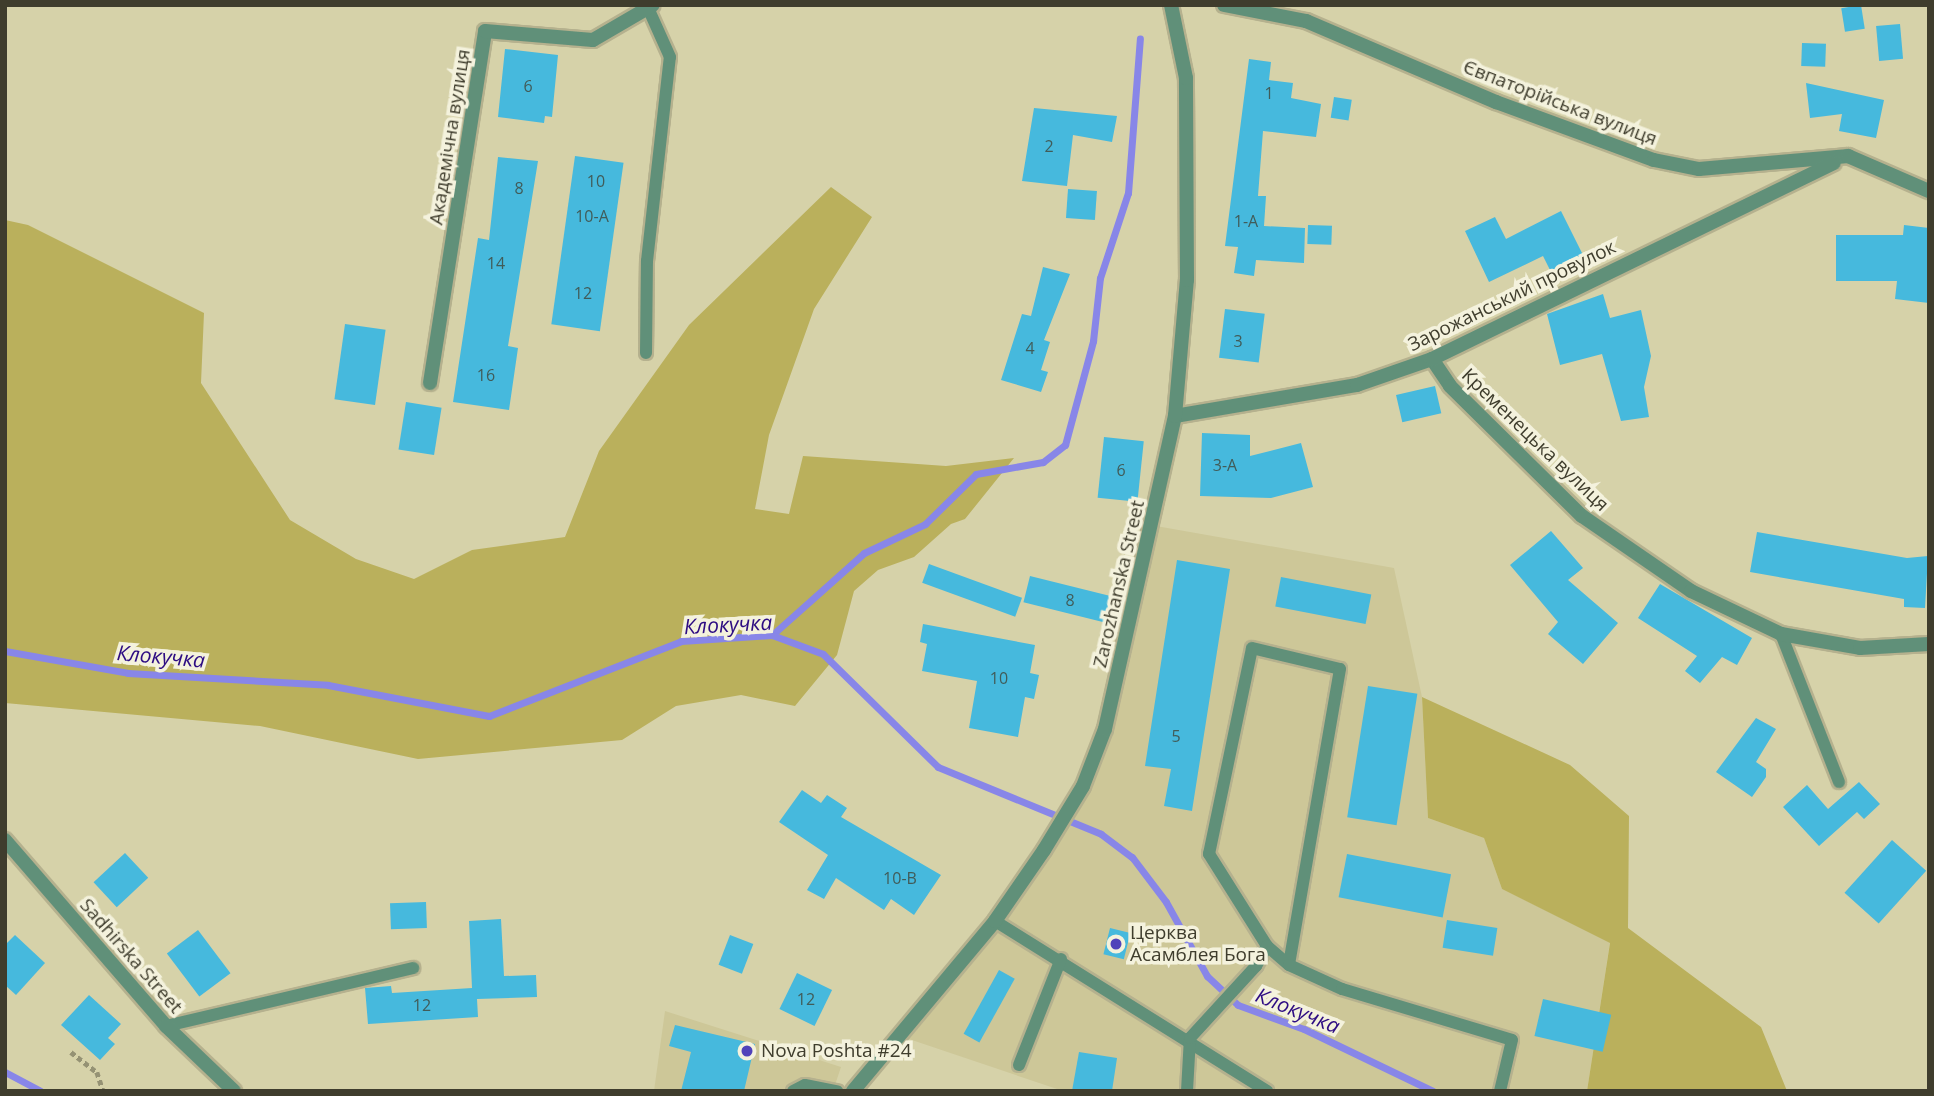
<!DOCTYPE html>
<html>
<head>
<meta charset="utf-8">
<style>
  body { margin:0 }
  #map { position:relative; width:1934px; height:1096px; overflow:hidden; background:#d6d2a9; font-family:"Open Sans",sans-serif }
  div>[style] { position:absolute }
  .built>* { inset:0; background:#cdc798 }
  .green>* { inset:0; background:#bab05c }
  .stream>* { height:7px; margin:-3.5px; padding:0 3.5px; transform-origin:3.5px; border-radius:3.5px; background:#8886e8 }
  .building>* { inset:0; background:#46b9dd; transform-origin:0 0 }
  .path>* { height:4.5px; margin-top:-2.25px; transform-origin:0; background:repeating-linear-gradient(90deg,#959274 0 5px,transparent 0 8.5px) }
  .roads { filter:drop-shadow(2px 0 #b5b18e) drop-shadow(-2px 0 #b5b18e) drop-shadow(0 2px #b5b18e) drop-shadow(0 -2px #b5b18e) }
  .service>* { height:12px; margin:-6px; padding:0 6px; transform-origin:6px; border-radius:6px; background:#609079 }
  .minor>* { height:14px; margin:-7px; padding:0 7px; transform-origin:7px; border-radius:7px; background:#609079 }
  .tertiary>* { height:14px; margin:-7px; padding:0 7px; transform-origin:7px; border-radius:7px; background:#609079 }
  .dots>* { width:19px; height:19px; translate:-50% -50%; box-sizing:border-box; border:4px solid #f4f2dd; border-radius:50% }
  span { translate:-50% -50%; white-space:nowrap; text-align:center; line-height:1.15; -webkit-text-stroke:7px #f4f2dd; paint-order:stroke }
  .number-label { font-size:16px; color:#415c59 }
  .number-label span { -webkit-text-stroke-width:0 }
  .street-label { font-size:19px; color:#3f3d2d }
  .poi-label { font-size:19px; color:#3f3d2d }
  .left { translate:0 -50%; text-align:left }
  .water-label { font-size:21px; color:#2d0c82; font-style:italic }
  .frame { position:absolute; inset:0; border:7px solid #3f3d2d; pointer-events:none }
</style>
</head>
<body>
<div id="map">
  <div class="built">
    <i style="clip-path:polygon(1156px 526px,1394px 568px,1422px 697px,1428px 818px,1484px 838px,1502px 889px,1610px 942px,1587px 1091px,1063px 1091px,900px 1036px,1087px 788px)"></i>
    <i style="clip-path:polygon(665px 1011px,841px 1067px,833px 1091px,654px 1091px)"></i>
  </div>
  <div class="green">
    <i style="clip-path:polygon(831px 187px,872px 217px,814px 309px,769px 435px,755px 509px,789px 514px,803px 456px,946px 466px,1014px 458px,965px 519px,951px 524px,914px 557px,878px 570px,854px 591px,837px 655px,795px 706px,741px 695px,676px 706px,622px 740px,418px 759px,260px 726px,5px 703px,5px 220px,28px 225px,204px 313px,201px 383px,290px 520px,356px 559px,414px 579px,472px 550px,565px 537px,599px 451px,689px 325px)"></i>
    <i style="clip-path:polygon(1422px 697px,1570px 765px,1629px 816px,1628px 928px,1761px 1027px,1787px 1091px,1587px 1091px,1610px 943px,1502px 889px,1484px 838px,1428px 818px)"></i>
  </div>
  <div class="stream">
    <i style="left:772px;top:635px;width:123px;rotate:-41.7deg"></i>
    <i style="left:864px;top:553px;width:68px;rotate:-25.4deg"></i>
    <i style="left:925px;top:524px;width:71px;rotate:-44.4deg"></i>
    <i style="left:976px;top:474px;width:68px;rotate:-10.2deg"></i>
    <i style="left:1043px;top:462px;width:28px;rotate:-38deg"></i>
    <i style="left:1065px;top:445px;width:108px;rotate:-74.9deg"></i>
    <i style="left:1093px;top:341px;width:63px;rotate:-83.7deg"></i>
    <i style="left:1100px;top:278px;width:89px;rotate:-71.8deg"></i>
    <i style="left:1128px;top:193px;width:155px;rotate:-85.6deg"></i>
    <i style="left:5px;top:651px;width:125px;rotate:10.1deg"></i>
    <i style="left:128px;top:673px;width:200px;rotate:3.4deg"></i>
    <i style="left:328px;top:685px;width:164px;rotate:10.9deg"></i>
    <i style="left:489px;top:716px;width:206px;rotate:-21.3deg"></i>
    <i style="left:681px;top:641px;width:91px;rotate:-3.8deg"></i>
    <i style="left:772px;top:635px;width:54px;rotate:20.4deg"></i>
    <i style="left:823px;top:654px;width:161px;rotate:44.5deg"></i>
    <i style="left:938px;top:767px;width:176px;rotate:22.3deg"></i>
    <i style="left:1101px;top:834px;width:39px;rotate:37deg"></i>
    <i style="left:1132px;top:857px;width:56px;rotate:52.9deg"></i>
    <i style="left:1166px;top:902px;width:85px;rotate:61deg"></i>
    <i style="left:1207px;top:976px;width:42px;rotate:43.1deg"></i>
    <i style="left:1238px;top:1005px;width:70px;rotate:20deg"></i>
    <i style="left:1304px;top:1029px;width:143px;rotate:25.7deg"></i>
    <i style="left:5px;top:1072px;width:40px;rotate:28deg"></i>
  </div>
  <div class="building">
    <i style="left:1861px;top:5px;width:24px;height:20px;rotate:81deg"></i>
    <i style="left:1900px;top:24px;width:35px;height:24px;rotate:85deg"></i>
    <i style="left:1802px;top:43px;width:24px;height:23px;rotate:2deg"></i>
    <i style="clip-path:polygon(505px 49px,558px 55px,552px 117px,545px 116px,544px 123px,498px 117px)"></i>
    <i style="clip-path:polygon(1249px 59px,1271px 62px,1269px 80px,1293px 83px,1291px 98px,1321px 104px,1316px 137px,1263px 131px,1258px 196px,1266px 196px,1264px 226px,1305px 228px,1304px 263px,1256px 260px,1254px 276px,1234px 273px,1238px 247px,1225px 246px)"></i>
    <i style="clip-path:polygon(1806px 83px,1884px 100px,1876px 138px,1839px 131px,1842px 114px,1810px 118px)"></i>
    <i style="left:1334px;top:97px;width:18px;height:21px;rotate:9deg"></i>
    <i style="clip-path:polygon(1034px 108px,1117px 116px,1112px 142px,1073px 135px,1067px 186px,1022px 181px)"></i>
    <i style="left:575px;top:156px;width:49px;height:170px;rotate:8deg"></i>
    <i style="clip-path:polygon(498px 157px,538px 161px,508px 346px,518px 348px,509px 410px,453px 402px,478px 238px,489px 240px)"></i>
    <i style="left:1068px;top:189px;width:29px;height:29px;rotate:4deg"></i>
    <i style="clip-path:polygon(1561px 211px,1584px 257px,1552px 274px,1543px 256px,1489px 282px,1465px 231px,1495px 217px,1506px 239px)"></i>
    <i style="left:1308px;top:225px;width:24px;height:19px;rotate:2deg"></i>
    <i style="clip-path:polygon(1904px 225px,1929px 228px,1929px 303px,1895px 299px,1897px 281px,1836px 281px,1836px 235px,1903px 235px)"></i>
    <i style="clip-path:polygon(1043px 267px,1070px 274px,1044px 340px,1050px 342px,1041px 370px,1048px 372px,1041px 392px,1001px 380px,1022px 314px,1031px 316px)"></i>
    <i style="clip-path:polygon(1603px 294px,1610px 318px,1641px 310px,1651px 356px,1644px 387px,1649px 417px,1621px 421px,1602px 354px,1560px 365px,1547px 314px)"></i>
    <i style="left:1225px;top:309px;width:40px;height:49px;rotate:7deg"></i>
    <i style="left:345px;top:324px;width:41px;height:76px;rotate:8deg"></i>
    <i style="left:1435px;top:386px;width:28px;height:40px;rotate:77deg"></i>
    <i style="left:406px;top:402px;width:36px;height:48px;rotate:9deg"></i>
    <i style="clip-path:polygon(1202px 433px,1250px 435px,1250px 456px,1301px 443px,1313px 487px,1271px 498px,1200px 496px)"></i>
    <i style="left:1104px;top:437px;width:40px;height:61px;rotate:6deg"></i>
    <i style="clip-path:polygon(1551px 531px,1583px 568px,1568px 580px,1618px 623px,1583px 664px,1548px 634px,1558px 622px,1510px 565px)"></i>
    <i style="clip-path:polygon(1757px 532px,1907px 558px,1928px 556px,1925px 608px,1904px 607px,1904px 599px,1750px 572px)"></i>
    <i style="clip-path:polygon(1177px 560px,1230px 569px,1192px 811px,1164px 806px,1171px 769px,1145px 766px)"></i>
    <i style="left:929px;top:564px;width:99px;height:20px;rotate:20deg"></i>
    <i style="left:1030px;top:576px;width:89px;height:27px;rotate:14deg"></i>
    <i style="left:1281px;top:577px;width:92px;height:30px;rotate:11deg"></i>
    <i style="clip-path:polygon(1660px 584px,1752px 638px,1737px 665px,1722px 657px,1700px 683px,1685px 671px,1697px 656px,1638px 618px)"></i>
    <i style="clip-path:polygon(923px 624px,1035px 645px,1030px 673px,1039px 675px,1034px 699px,1025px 697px,1018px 737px,969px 728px,977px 681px,922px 671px,927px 644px,920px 642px)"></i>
    <i style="left:1368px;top:686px;width:50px;height:133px;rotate:9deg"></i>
    <i style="clip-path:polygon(1756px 718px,1776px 729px,1756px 762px,1766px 769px,1766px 777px,1752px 797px,1716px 772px)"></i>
    <i style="clip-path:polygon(1859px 782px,1880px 804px,1864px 819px,1857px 812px,1819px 846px,1783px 807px,1807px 785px,1828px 809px)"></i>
    <i style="clip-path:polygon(802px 790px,821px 803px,827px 795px,847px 808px,841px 817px,941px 875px,914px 915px,891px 899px,884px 910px,836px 878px,824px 899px,807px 890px,828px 855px,779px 822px)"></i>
    <i style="left:1892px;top:840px;width:46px;height:71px;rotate:42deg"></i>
    <i style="left:125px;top:853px;width:34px;height:43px;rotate:47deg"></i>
    <i style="left:1347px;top:854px;width:106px;height:44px;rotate:11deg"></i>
    <i style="left:426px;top:902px;width:26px;height:36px;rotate:88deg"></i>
    <i style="clip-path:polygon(501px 919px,504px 976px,536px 975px,537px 997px,477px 999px,478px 1017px,368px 1024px,365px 988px,391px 986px,392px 993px,472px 988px,469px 921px)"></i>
    <i style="left:1447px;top:920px;width:51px;height:28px;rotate:9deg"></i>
    <i style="left:1110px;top:928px;width:21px;height:27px;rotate:14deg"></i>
    <i style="left:198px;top:930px;width:54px;height:39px;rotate:53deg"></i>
    <i style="clip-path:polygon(15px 935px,45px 963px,16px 995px,5px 985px,5px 945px)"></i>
    <i style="left:730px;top:935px;width:25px;height:32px;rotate:21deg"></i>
    <i style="left:999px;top:970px;width:18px;height:73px;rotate:29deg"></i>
    <i style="left:797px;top:973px;width:39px;height:40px;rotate:26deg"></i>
    <i style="clip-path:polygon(89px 995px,121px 1024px,108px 1038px,115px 1044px,100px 1060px,61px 1025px)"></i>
    <i style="left:1543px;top:999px;width:70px;height:38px;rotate:13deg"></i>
    <i style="clip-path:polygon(675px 1025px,755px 1044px,744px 1091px,681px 1091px,691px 1052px,669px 1046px)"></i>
    <i style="clip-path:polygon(1079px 1052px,1117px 1058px,1112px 1091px,1072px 1091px)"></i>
  </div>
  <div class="path">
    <i style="left:71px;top:1052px;width:33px;rotate:38deg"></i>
    <i style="left:97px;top:1072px;width:20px;rotate:72deg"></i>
  </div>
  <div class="roads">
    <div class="service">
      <i style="left:646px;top:353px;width:92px;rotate:-89.4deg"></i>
      <i style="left:647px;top:261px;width:205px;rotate:-83.6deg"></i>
      <i style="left:670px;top:57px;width:51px;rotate:-114.1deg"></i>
      <i style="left:1781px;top:634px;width:159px;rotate:68.6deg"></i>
      <i style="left:995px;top:921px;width:321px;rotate:32deg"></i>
      <i style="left:1267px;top:946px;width:109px;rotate:-122.2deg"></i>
      <i style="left:1209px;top:854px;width:210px;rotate:-78.2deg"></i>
      <i style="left:1252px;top:648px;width:90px;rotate:13.4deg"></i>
      <i style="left:1340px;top:669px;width:300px;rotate:99.8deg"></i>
      <i style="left:166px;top:1026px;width:254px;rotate:-13.2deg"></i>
      <i style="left:1019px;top:1065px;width:114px;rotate:-68.4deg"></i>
      <i style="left:793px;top:1091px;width:13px;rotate:-27deg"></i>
      <i style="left:805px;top:1085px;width:33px;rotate:11deg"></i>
      <i style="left:1187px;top:1091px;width:53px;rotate:-86.8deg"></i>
      <i style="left:1190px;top:1038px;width:98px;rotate:-47.5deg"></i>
      <i style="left:1256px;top:966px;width:23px;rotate:-61deg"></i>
      <i style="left:1267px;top:946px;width:29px;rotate:41deg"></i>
      <i style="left:1289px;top:965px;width:58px;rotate:24.4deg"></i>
      <i style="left:1342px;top:989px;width:177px;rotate:16.7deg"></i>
      <i style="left:1512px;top:1040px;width:52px;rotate:103.2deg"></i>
    </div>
    <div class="minor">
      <i style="left:1224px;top:5px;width:84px;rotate:11deg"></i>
      <i style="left:1306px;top:21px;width:207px;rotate:23.1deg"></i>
      <i style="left:1496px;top:102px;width:168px;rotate:20.2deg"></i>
      <i style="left:1654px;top:160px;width:46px;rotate:11.3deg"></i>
      <i style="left:1699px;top:169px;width:150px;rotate:-5deg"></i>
      <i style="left:1848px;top:156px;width:88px;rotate:23.4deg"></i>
      <i style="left:1432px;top:359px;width:32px;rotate:56deg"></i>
      <i style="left:1450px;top:386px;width:185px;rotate:44.6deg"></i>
      <i style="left:1582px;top:516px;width:132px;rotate:34.5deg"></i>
      <i style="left:1691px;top:591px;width:100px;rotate:25.5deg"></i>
      <i style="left:1781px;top:634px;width:80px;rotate:10deg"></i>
      <i style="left:1860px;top:648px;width:69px;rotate:-3.3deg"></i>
      <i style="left:430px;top:383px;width:356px;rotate:-81.1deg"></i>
      <i style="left:485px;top:31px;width:108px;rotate:4.8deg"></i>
      <i style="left:593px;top:40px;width:69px;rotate:-30.3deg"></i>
      <i style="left:1175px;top:416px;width:185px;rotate:-9.7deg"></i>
      <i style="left:1357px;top:385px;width:79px;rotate:-19.1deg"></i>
      <i style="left:1432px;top:359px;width:447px;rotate:-26deg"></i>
      <i style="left:5px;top:840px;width:246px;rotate:49.1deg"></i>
      <i style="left:166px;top:1026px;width:94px;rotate:43.7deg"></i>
    </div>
    <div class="tertiary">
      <i style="left:853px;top:1091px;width:222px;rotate:-50.1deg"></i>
      <i style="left:995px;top:921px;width:86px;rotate:-55.4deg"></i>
      <i style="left:1044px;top:850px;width:75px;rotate:-58.6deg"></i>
      <i style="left:1083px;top:786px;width:61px;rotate:-68.9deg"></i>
      <i style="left:1105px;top:729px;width:321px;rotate:-77.4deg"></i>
      <i style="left:1175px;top:416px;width:137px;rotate:-85deg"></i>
      <i style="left:1187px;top:280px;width:202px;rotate:-90.3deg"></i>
      <i style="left:1186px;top:78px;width:75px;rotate:-101.6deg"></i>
    </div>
  </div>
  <div class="dots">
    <i style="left:1116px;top:944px;background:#5143ba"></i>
    <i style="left:747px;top:1051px;background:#5143ba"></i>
  </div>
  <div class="number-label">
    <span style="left:528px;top:86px">6</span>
    <span style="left:1269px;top:93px">1</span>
    <span style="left:1049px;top:146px">2</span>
    <span style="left:596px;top:181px">10</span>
    <span style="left:519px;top:188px">8</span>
    <span style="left:592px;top:216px">10-А</span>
    <span style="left:1246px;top:221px">1-А</span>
    <span style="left:496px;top:263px">14</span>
    <span style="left:583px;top:293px">12</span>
    <span style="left:1238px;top:341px">3</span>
    <span style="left:1030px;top:348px">4</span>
    <span style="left:486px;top:375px">16</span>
    <span style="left:1225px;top:465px">3-А</span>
    <span style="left:1121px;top:470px">6</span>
    <span style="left:1070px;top:600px">8</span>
    <span style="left:999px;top:678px">10</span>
    <span style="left:1176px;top:736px">5</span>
    <span style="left:900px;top:878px">10-В</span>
    <span style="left:806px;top:999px">12</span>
    <span style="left:422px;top:1005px">12</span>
  </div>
  <div class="street-label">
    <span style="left:1560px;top:103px;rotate:21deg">Євпаторійська вулиця</span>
    <span style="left:450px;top:137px;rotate:-81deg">Академічна вулиця</span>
    <span style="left:1512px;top:296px;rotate:-26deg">Зарожанський провулок</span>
    <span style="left:1535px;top:440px;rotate:44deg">Кременецька вулиця</span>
    <span style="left:1119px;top:584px;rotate:-77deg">Zarozhanska Street</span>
    <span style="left:131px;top:956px;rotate:49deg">Sadhirska Street</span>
  </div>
  <div class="poi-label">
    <span class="left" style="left:1130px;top:944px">Церква<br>Асамблея Бога</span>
    <span class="left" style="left:761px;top:1051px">Nova Poshta #24</span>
  </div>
  <div class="water-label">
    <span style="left:728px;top:624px;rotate:-3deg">Клокучка</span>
    <span style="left:161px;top:656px;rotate:5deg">Клокучка</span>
    <span style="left:1298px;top:1010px;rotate:22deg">Клокучка</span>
  </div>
  <div class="frame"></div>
</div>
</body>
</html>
